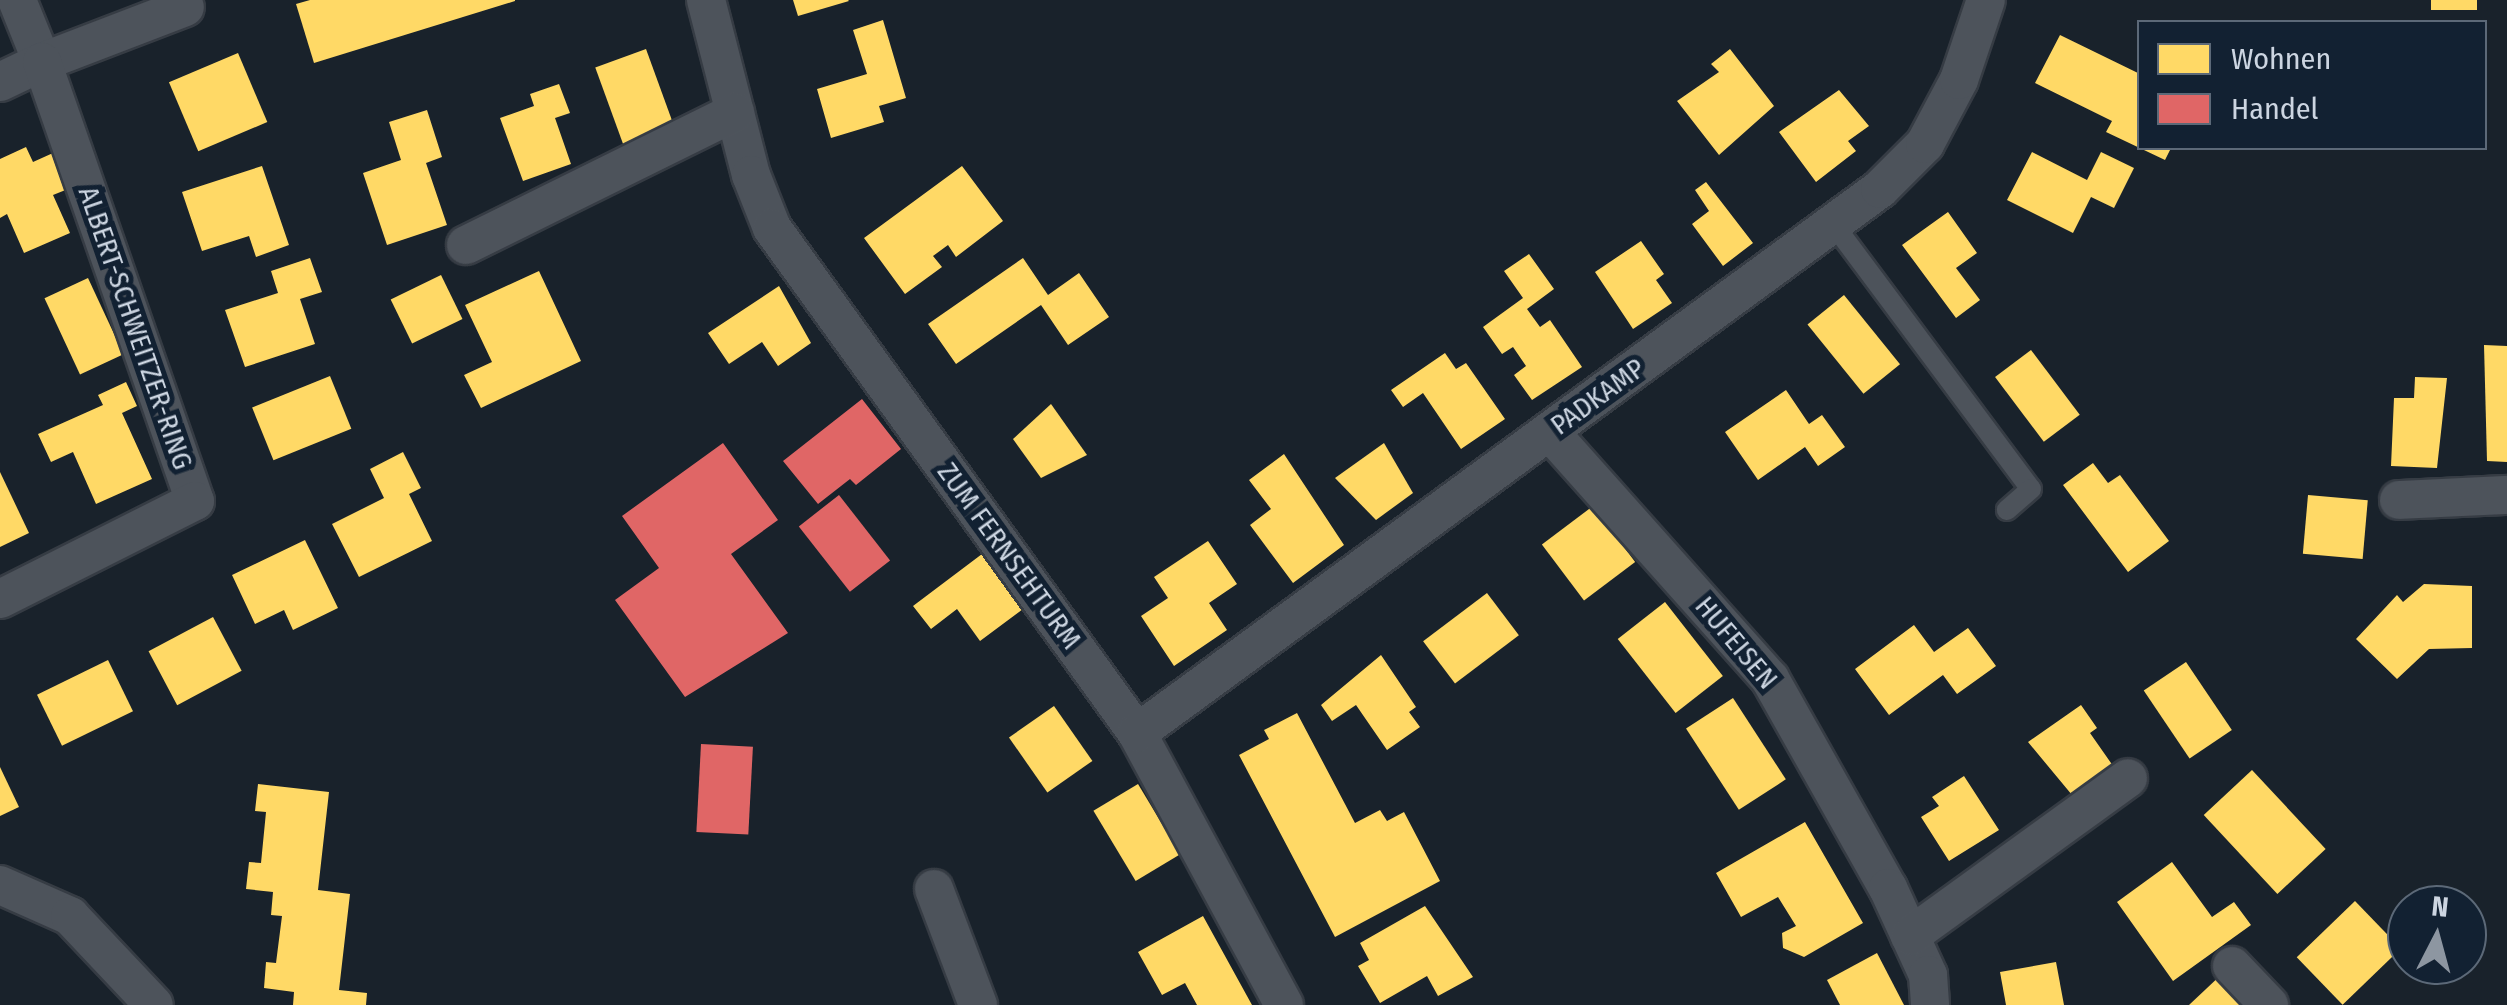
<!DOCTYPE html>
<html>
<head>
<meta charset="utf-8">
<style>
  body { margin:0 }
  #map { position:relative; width:2507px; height:1005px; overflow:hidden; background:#19222b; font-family:"Fira Sans Condensed",sans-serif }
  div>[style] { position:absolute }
  .homes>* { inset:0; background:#ffd966; transform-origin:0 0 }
  .shops>* { inset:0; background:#e06666; transform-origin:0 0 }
  .roads { filter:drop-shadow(2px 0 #363c44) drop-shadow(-2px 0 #363c44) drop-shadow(0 2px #363c44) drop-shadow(0 -2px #363c44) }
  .service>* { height:20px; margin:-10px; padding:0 10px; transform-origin:10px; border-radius:10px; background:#4d535b }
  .minor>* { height:38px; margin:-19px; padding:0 19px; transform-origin:19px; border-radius:19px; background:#4d535b }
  span { translate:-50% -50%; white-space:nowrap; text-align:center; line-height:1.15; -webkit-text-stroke:10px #122132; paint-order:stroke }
  .street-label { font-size:28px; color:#ccd5e1 }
  .legend { position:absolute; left:2137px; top:20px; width:350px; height:130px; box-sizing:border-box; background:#122132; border:2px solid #5c6978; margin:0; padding:12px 18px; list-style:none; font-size:30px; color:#ccd5e1 }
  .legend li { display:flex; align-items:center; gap:20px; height:50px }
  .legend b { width:50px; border:2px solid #5c6978 }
  .north { position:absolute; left:2387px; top:885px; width:100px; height:100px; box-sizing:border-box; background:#122132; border:2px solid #5c6978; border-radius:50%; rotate:6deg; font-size:28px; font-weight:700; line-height:40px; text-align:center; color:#ccd5e1 }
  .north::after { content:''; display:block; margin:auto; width:35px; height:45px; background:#8d96a1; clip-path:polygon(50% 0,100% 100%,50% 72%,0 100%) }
</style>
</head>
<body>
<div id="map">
  <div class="homes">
    <i style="clip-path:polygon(310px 0,515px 0,515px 1px,314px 63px,296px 4px)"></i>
    <i style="clip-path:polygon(793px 0,848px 0,849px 1px,798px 16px)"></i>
    <i style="left:2431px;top:0;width:46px;height:10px"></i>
    <i style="clip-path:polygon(883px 20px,906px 98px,879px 106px,884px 122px,831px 138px,817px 89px,867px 74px,853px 30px)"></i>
    <i style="clip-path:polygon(2060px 35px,2140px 74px,2140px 148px,2171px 148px,2165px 160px,2106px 132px,2112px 121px,2035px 83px)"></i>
    <i style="left:646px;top:49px;width:88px;height:54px;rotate:70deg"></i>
    <i style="clip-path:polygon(1730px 49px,1774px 106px,1719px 155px,1677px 101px,1719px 72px,1711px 64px)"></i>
    <i style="left:238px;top:53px;width:75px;height:75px;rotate:67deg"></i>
    <i style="clip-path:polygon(559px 84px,570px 113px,555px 118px,571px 164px,523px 181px,500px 118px,534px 106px,530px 94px)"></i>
    <i style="clip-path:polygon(1839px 90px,1869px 126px,1848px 141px,1856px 151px,1816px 182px,1779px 132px)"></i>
    <i style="clip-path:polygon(427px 110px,442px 157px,426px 163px,447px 225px,387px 245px,363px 173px,401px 160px,389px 122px)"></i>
    <i style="clip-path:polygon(26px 147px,33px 162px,53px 153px,68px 189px,53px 195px,70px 233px,24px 253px,7px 214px,0 218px,0 159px)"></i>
    <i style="clip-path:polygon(2032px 152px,2087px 180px,2101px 152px,2134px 168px,2114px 208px,2091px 197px,2073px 233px,2007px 200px)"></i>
    <i style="clip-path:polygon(262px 166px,289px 245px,256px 257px,249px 236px,202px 251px,182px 192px)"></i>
    <i style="clip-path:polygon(962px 166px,1003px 221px,956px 257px,948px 245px,933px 256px,942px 267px,905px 294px,864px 238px)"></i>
    <i style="clip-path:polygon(1706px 182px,1753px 243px,1723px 266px,1692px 224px,1709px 211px,1695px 190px)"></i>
    <i style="clip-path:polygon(1948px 212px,1977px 253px,1956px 268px,1980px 300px,1956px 318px,1902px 245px)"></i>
    <i style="clip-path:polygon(1641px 241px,1664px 274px,1656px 280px,1672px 303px,1633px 329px,1595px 272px)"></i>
    <i style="clip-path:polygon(1529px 254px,1554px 289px,1527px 309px,1540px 327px,1550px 320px,1582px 367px,1532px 400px,1514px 375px,1526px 366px,1513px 347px,1502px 354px,1483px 327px,1523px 298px,1504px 271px)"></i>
    <i style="clip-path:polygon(310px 258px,322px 292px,300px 299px,315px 344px,245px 367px,225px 310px,278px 293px,271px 271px)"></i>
    <i style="clip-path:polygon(1023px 258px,1048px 295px,1079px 273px,1109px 317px,1068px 345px,1041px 305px,956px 364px,928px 324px)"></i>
    <i style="clip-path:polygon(539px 271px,581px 361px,481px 408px,464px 375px,492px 362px,465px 305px)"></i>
    <i style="left:441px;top:275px;width:49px;height:56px;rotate:64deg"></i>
    <i style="left:88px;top:278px;width:84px;height:48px;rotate:65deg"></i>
    <i style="clip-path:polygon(779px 286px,811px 343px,778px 366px,762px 342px,729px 364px,708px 333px)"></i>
    <i style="left:1844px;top:295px;width:89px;height:47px;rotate:51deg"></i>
    <i style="clip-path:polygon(2484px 345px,2507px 346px,2507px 462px,2487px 461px)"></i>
    <i style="left:2031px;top:350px;width:81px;height:45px;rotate:53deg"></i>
    <i style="clip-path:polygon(1445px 353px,1456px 369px,1466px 363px,1505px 419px,1461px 449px,1423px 393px,1403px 407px,1391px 390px)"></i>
    <i style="left:330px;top:376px;width:57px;height:84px;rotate:68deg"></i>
    <i style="clip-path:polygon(2415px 377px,2447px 378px,2437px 468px,2391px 466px,2394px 398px,2414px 398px)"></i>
    <i style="clip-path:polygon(126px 382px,137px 406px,122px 413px,152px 479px,96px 504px,73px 452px,51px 462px,38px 434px,103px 405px,98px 395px)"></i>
    <i style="clip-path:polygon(1786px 390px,1809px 424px,1822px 415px,1845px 447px,1818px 466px,1805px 447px,1758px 480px,1725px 432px)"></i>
    <i style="clip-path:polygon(1051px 404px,1087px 455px,1041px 478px,1013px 439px)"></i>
    <i style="clip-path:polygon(1384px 443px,1413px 493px,1376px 520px,1335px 478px)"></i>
    <i style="clip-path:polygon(403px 452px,421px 488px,409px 494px,432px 541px,359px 577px,332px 524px,384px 498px,370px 469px)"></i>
    <i style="clip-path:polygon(1284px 454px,1344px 545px,1293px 583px,1250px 525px,1271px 509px,1249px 480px)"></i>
    <i style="clip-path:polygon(2093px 463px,2108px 483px,2120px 475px,2169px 541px,2128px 572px,2063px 485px)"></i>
    <i style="clip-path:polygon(0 472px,29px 533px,0 547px)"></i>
    <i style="left:2308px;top:495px;width:60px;height:59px;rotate:5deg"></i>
    <i style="left:1593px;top:506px;width:70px;height:64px;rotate:53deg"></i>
    <i style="clip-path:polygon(305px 540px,338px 608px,293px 630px,284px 610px,255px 624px,232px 575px)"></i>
    <i style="clip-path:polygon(1208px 541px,1237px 584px,1209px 603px,1227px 630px,1174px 666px,1141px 616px,1168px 598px,1154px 577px)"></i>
    <i style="clip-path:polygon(982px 554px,1023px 609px,980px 641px,957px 609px,931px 629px,913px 606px)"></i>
    <i style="clip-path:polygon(2424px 584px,2472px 586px,2472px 648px,2429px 649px,2397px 679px,2356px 639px,2397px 595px,2403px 602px)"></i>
    <i style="left:1487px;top:593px;width:53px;height:80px;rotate:53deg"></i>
    <i style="left:1665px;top:602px;width:94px;height:60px;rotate:52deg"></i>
    <i style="left:213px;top:617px;width:61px;height:73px;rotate:62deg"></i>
    <i style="clip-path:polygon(1914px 625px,1934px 652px,1968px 628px,1996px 666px,1957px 694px,1943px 675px,1889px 715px,1855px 669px)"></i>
    <i style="clip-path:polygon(1381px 655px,1416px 707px,1409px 712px,1420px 727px,1387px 750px,1356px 705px,1332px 721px,1321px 705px)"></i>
    <i style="left:108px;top:660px;width:57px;height:79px;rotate:64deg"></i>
    <i style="left:2186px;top:662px;width:82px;height:51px;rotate:56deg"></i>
    <i style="left:1733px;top:698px;width:97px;height:56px;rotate:57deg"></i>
    <i style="clip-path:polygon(2081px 705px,2097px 728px,2090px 733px,2118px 773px,2077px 801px,2028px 742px)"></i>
    <i style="left:1054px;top:706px;width:67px;height:55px;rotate:55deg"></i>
    <i style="clip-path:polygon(1297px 713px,1355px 823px,1380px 810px,1387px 821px,1404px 812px,1440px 881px,1335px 937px,1239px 755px,1269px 739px,1264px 730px)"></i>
    <i style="clip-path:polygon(0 767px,19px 807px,0 816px)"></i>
    <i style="left:2252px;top:770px;width:108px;height:66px;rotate:47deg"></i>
    <i style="clip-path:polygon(1964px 776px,1999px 830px,1949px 861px,1921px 817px,1939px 806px,1932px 797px)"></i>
    <i style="clip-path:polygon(258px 784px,329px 792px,318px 890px,350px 894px,339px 990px,367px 993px,366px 1005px,293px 1005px,294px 992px,264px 988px,266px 962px,276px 963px,282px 916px,271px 915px,273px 892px,246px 889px,249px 862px,261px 863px,266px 812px,255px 811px)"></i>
    <i style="left:1138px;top:784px;width:82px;height:52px;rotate:59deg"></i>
    <i style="clip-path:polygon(1805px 822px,1863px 923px,1804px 957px,1783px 948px,1782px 933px,1796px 926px,1778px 897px,1741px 917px,1716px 873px)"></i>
    <i style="clip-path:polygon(2172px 862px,2212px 917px,2234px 902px,2251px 925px,2173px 981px,2117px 902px)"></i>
    <i style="left:2355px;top:901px;width:66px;height:81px;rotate:46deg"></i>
    <i style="clip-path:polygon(1425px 906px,1473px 977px,1438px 996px,1427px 976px,1380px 1003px,1358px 966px,1369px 960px,1360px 943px)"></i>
    <i style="clip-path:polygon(1203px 916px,1252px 1005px,1197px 1005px,1185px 983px,1162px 995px,1138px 952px)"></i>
    <i style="clip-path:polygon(1877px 953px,1904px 1005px,1840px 1005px,1827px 980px)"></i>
    <i style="clip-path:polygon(2056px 962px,2064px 1005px,2006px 1005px,2000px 972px)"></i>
    <i style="clip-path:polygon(2223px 973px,2252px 1005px,2189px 1005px)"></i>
  </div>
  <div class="shops">
    <i style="clip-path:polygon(862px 399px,901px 449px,856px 485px,850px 479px,818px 504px,783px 461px)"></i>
    <i style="clip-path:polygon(723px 443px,778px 520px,731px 554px,788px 633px,685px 697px,615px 600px,659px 568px,622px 516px)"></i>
    <i style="left:839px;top:495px;width:83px;height:51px;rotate:52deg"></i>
    <i style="left:701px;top:744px;width:52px;height:88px;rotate:3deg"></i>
  </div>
  <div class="roads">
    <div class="service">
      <i style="left:1834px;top:225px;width:329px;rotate:53.3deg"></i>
      <i style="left:2031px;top:489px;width:32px;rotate:139deg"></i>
    </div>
    <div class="minor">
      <i style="left:17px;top:0;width:67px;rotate:68deg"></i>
      <i style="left:42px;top:62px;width:153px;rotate:-21deg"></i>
      <i style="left:706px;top:0;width:181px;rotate:75.6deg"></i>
      <i style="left:751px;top:175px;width:57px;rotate:68.4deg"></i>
      <i style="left:772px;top:228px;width:623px;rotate:54.14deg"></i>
      <i style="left:1137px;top:733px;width:309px;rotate:61.6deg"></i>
      <i style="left:0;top:82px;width:47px;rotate:-25.5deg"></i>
      <i style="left:42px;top:62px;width:465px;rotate:70.8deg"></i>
      <i style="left:195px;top:501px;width:218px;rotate:153.3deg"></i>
      <i style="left:466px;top:245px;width:300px;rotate:-26.3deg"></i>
      <i style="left:1550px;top:432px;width:331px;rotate:48.3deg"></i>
      <i style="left:1770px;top:679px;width:240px;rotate:60.6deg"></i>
      <i style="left:1888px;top:888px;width:96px;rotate:65.3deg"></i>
      <i style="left:1928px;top:975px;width:30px;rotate:86deg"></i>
      <i style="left:2399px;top:500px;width:108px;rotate:-2.7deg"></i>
      <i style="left:1137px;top:733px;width:921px;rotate:-36.21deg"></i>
      <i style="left:1880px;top:189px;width:64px;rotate:-45deg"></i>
      <i style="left:1925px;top:144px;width:72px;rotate:-62deg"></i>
      <i style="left:1959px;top:80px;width:84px;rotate:-71.4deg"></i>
      <i style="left:0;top:885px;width:77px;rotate:23.9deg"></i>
      <i style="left:70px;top:916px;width:122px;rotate:46.7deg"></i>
      <i style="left:934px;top:889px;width:124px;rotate:69.2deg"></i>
      <i style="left:1910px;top:936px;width:269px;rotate:-35.9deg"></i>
      <i style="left:2232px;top:966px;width:54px;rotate:46.5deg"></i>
    </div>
  </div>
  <div class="street-label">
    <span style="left:135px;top:328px;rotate:71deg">ALBERT-SCHWEITZER-RING</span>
    <span style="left:1598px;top:397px;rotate:-36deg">PADKAMP</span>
    <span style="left:1009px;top:556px;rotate:54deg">ZUM FERNSEHTURM</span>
    <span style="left:1736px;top:643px;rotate:50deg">HUFEISEN</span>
  </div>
  <ul class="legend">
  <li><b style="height:28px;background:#ffd966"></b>Wohnen</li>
  <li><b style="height:28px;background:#e06666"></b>Handel</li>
  </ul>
  <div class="north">N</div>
</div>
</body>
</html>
